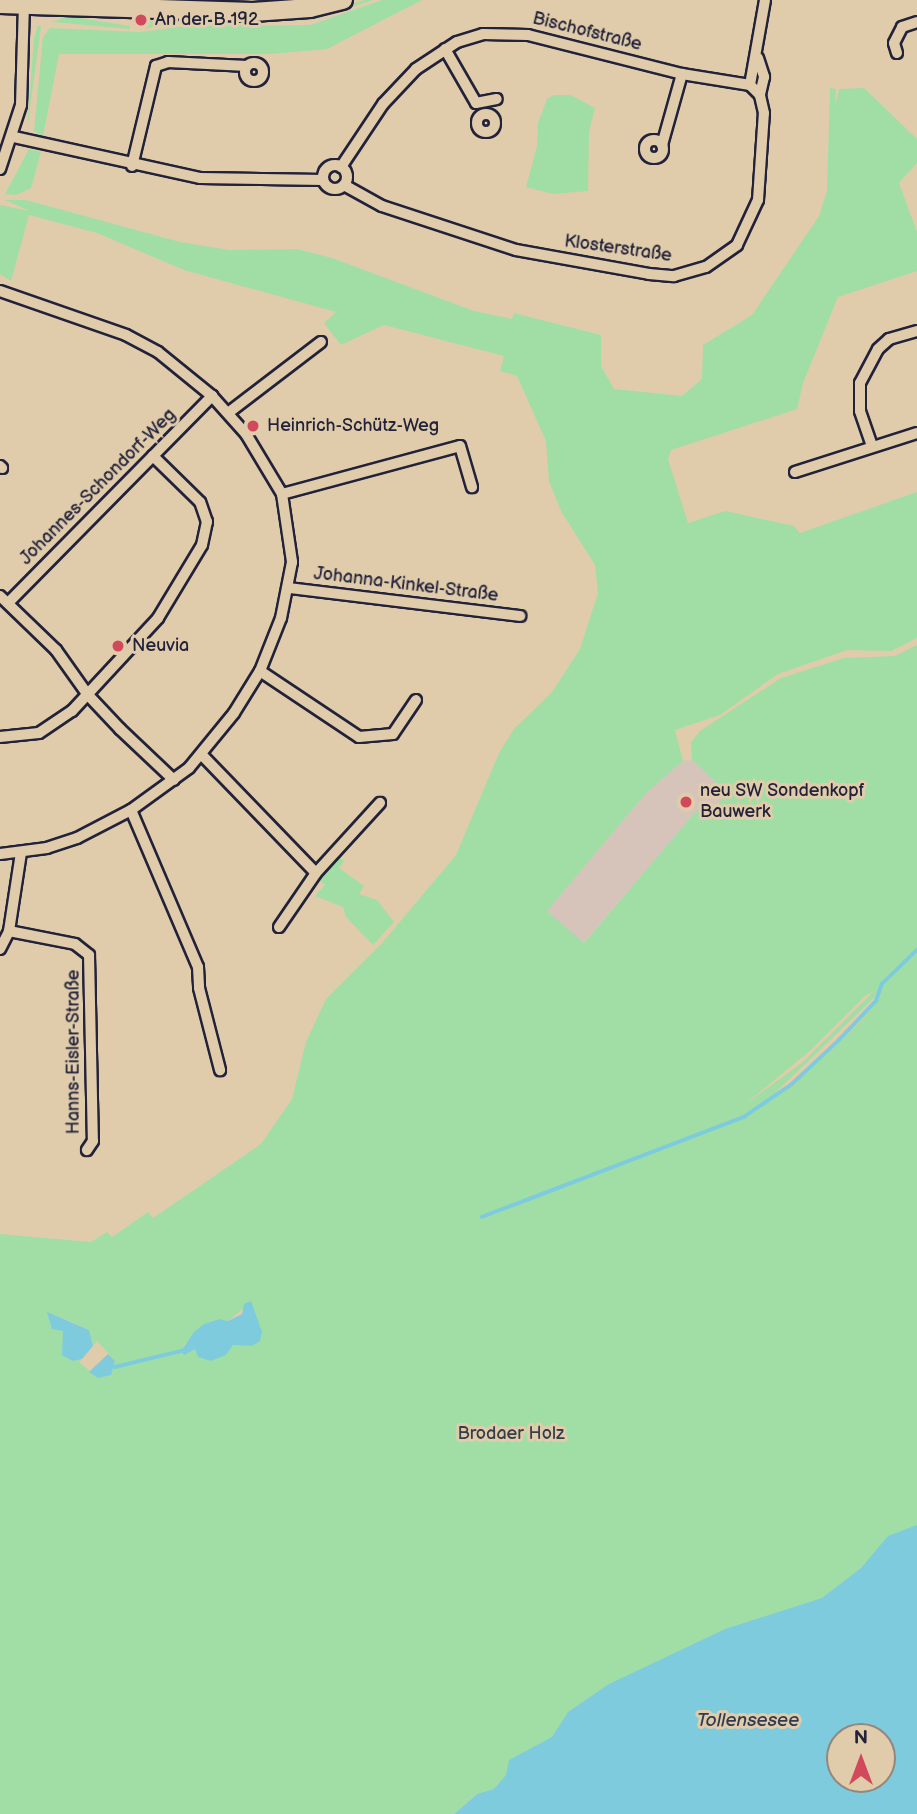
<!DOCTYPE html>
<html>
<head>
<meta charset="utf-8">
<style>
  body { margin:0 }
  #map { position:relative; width:917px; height:1814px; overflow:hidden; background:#e0ccaa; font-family:"Balsamiq Sans",sans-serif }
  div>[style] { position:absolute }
  .built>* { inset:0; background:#d6c4bb }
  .green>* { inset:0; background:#a1dea6 }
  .water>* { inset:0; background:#7fcbde }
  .stream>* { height:3.5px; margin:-1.75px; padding:0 1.75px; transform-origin:1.75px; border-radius:1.75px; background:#7fcbde }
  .roads { filter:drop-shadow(2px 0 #22223b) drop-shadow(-2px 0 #22223b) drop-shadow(0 2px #22223b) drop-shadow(0 -2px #22223b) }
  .minor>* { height:10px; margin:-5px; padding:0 5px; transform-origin:5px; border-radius:5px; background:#e0ccaa }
  .minor>.ring { margin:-5px; padding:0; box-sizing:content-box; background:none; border:10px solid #e0ccaa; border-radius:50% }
  .primary>* { height:18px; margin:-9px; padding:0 9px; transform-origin:9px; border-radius:9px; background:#e0ccaa }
  .dots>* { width:19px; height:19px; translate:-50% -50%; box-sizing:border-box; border:4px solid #e0ccaa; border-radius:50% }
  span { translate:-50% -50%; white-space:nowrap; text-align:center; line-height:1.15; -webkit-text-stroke:6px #e0ccaa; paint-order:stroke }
  .poi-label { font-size:18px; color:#22223b }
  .left { translate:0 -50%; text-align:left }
  .street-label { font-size:18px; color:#22223b }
  .park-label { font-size:18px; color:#353e4b }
  .water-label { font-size:19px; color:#303b53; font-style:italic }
  .north { position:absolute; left:826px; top:1723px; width:70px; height:70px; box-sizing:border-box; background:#e0ccaa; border:2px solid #94887e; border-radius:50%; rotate:0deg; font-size:19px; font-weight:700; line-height:28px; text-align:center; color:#22223b }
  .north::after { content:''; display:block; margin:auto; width:24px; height:32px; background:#d1495b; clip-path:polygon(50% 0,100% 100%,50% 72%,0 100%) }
</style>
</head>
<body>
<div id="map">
  <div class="built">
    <i style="clip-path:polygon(692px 760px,727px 793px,706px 818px,697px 811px,583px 943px,547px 911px,647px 792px,683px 761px)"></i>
  </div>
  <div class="green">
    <i style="clip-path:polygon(365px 0,373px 0,313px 20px,170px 23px,139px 30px,142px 23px,162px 20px,311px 16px)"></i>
    <i style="clip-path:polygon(382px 0,422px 0,327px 49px,272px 54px,59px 54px,43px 136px,34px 131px,43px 37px,50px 28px,140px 32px,186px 26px,310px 25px)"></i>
    <i style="clip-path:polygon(68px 16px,130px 26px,130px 29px,52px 22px)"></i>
    <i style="clip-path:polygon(38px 25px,41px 27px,27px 130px,34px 38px)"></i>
    <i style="clip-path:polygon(evenodd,830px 88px,836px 89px,835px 107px,839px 89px,864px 88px,917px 139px,917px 163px,899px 183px,917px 232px,917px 271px,838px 297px,803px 383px,797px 409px,671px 450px,668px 459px,688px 523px,725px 511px,794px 526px,800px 533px,917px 492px,917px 638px,891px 651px,847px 650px,778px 674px,720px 715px,675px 730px,683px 761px,647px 792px,547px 911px,584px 943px,697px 810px,706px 818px,727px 793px,692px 760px,691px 742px,700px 731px,781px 678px,844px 658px,895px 656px,917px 645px,917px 1533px,903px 1551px,543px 1782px,476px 1794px,454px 1814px,0 1814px,0 1234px,91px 1242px,107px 1232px,112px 1237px,148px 1212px,153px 1218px,261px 1144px,292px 1099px,306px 1042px,326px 999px,383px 942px,456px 855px,499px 753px,514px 729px,552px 692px,580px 649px,598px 593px,595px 565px,561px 511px,549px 481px,546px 441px,517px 376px,500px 371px,504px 356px,384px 325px,341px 345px,324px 323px,336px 312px,184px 270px,97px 233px,29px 215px,11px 281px,0 274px,0 205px,30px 211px,5px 200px,26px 200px,180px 242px,229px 250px,297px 249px,332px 258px,474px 311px,512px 319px,514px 313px,601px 335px,601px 366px,614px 389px,682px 396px,702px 379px,703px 345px,752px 315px,819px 216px,827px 191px,830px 88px,873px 992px,803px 1062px,744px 1105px,812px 1049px,866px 995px,873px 992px,830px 88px,880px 992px,877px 1003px,851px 1031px,793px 1086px,774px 1094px,880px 992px,830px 88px,251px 1302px,226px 1355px,183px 1346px,204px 1324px,219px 1319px,228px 1321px,251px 1302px,830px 88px,67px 1320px,89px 1330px,93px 1346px,97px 1341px,115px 1361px,98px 1378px,79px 1362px,82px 1359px,73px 1361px,63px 1330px,53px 1323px,67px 1320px)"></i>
    <i style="clip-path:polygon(554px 95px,570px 95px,595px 108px,589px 132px,588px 191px,553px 194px,526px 187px,537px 146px,538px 123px,547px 99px)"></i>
    <i style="clip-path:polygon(29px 149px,41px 152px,31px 188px,16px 195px,5px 194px)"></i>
    <i style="clip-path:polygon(337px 855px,344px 861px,339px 868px,364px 886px,359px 894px,377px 900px,394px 922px,373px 945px,346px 917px,343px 907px,315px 896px,325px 885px,318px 879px)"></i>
  </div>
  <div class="water">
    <i style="clip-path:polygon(251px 1301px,262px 1332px,260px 1341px,252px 1346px,233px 1345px,226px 1355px,211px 1361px,198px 1357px,195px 1349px,184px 1355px,181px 1351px,194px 1332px,204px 1324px,219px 1319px,228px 1321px,242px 1314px,244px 1304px)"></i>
    <i style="clip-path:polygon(47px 1312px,89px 1330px,93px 1346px,82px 1359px,73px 1361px,62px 1355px,63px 1331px,52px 1329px)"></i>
    <i style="clip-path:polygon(108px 1354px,115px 1361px,111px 1375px,98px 1378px,89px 1372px)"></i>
    <i style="clip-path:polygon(evenodd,917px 1525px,917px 1814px,454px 1814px,477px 1794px,494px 1789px,506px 1775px,509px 1760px,552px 1737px,568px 1712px,609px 1684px,725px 1629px,822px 1598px,861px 1568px,888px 1536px,917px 1525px,840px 1737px,882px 1737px,882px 1779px,840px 1779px,840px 1737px)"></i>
  </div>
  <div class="stream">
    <i style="left:482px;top:1217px;width:280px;rotate:-20.9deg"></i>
    <i style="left:744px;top:1117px;width:58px;rotate:-34.5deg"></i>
    <i style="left:792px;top:1084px;width:64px;rotate:-43.1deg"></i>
    <i style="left:839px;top:1040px;width:54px;rotate:-46.5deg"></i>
    <i style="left:876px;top:1001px;width:18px;rotate:-71deg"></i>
    <i style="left:882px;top:984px;width:49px;rotate:-44.2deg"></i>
    <i style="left:115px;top:1367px;width:68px;rotate:-13.6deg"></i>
  </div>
  <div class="roads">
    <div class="minor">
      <i style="left:445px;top:49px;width:62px;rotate:60.1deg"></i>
      <i style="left:476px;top:103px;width:21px;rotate:-11deg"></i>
      <i style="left:897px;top:53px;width:10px;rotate:-107deg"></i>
      <i style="left:894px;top:43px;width:18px;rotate:-63deg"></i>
      <i style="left:902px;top:27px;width:16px;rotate:-18deg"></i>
      <i style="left:758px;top:58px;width:20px;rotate:72deg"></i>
      <i style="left:764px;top:77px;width:18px;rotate:103deg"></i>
      <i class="ring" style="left:245px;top:63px;width:8px;height:8px"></i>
      <i class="ring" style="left:477px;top:114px;width:8px;height:8px"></i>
      <i style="left:14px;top:137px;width:190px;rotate:12.4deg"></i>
      <i style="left:200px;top:178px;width:123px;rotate:0.9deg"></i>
      <i class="ring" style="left:645px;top:140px;width:8px;height:8px"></i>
      <i style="left:662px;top:145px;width:74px;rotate:-74.3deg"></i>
      <i class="ring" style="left:323px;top:165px;width:14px;height:14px"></i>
      <i style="left:132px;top:166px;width:103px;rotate:-76.5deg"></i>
      <i style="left:156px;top:66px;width:13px;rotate:-18deg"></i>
      <i style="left:168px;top:62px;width:79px;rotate:2.9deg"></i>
      <i style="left:341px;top:167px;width:76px;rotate:-56.3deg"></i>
      <i style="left:383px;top:104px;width:48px;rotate:-46.7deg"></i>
      <i style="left:416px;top:69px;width:49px;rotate:-33.4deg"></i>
      <i style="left:457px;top:42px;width:27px;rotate:-17deg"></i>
      <i style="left:483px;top:34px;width:45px;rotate:1.3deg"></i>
      <i style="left:528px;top:35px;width:159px;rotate:14.2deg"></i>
      <i style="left:682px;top:74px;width:69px;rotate:9.2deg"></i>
      <i style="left:0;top:169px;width:67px;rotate:-71.8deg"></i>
      <i style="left:21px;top:105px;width:100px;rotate:-88.3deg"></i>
      <i style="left:344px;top:185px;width:43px;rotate:28.9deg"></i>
      <i style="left:382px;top:206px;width:141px;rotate:18.2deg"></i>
      <i style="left:516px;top:250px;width:135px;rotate:10.2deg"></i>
      <i style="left:649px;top:274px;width:25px;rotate:5deg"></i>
      <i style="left:674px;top:276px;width:33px;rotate:-16deg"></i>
      <i style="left:706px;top:267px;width:38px;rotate:-35deg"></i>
      <i style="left:737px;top:245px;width:50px;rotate:-65deg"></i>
      <i style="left:758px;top:200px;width:87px;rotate:-86.1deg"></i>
      <i style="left:764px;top:113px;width:18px;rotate:-103deg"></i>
      <i style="left:760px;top:95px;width:14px;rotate:-135deg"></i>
      <i style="left:750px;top:85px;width:86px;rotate:-80deg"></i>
      <i style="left:0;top:291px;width:133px;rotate:19.2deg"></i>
      <i style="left:126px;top:335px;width:36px;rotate:28deg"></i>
      <i style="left:158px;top:352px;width:70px;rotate:39.2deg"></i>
      <i style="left:212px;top:396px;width:51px;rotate:48.2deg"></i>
      <i style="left:246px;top:434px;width:70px;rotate:59deg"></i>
      <i style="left:282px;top:494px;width:69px;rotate:81.6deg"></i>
      <i style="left:292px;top:562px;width:57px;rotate:101.1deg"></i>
      <i style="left:281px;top:618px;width:57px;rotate:111.6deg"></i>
      <i style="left:260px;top:671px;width:49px;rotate:121.8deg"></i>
      <i style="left:234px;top:713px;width:71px;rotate:129.3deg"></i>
      <i style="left:189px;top:768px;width:72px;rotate:144.1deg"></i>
      <i style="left:131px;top:810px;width:61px;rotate:152.6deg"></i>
      <i style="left:77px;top:838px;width:32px;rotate:162deg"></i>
      <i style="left:47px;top:848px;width:47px;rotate:172.7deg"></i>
      <i style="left:228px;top:413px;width:117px;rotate:-37.4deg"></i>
      <i style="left:872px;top:446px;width:37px;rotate:-109deg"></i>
      <i style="left:860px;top:411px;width:28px;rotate:-90deg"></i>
      <i style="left:860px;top:383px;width:38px;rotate:-62deg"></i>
      <i style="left:878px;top:349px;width:15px;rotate:-42deg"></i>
      <i style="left:889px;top:339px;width:29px;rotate:-16deg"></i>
      <i style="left:0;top:466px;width:3px;rotate:45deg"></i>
      <i style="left:795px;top:472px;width:128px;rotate:-17.7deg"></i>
      <i style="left:282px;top:494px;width:184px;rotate:-15.1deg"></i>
      <i style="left:460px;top:446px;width:43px;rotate:73.7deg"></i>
      <i style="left:289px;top:588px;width:233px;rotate:6.9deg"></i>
      <i style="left:0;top:596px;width:78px;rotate:44deg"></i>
      <i style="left:56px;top:650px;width:55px;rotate:54.6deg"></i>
      <i style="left:88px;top:695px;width:47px;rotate:46.7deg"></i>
      <i style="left:120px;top:729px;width:74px;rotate:43.4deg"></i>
      <i style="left:8px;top:603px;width:291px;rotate:-45.4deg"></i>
      <i style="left:260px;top:671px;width:119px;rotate:33.7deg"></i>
      <i style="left:359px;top:737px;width:34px;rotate:-5deg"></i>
      <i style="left:393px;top:734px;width:41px;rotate:-55.9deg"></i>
      <i style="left:0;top:737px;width:39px;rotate:-6deg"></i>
      <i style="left:39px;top:733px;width:40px;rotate:-34deg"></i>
      <i style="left:72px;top:711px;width:127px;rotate:-47.2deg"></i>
      <i style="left:158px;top:618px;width:85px;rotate:-58.9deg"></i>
      <i style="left:202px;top:545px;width:24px;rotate:-78deg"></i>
      <i style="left:207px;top:522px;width:21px;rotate:-109deg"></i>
      <i style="left:200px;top:502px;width:66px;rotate:-135.6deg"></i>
      <i style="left:201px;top:754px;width:165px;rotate:46deg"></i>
      <i style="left:131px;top:810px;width:171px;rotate:66.9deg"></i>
      <i style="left:198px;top:967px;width:21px;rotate:87deg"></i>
      <i style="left:199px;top:988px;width:85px;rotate:75.6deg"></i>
      <i style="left:279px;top:927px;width:65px;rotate:-55.6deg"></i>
      <i style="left:316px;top:873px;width:95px;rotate:-47.6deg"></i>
      <i style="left:9px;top:931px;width:67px;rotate:11.1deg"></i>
      <i style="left:75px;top:944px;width:18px;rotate:38deg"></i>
      <i style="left:89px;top:955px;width:186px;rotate:88.8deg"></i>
      <i style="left:93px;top:1141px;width:11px;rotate:124deg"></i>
      <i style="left:0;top:949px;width:20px;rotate:-63deg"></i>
      <i style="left:9px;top:931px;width:79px;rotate:-81.3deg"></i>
    </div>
    <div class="primary">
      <i style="left:0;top:4px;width:253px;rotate:1.8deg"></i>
      <i style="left:253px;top:12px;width:57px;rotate:-4deg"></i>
      <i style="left:310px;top:8px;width:34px;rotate:-14deg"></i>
    </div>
  </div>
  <div class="dots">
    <i style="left:141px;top:20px;background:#d1495b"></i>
    <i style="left:253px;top:426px;background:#d1495b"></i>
    <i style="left:118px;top:646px;background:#d1495b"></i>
    <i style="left:686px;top:802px;background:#d1495b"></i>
  </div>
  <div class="poi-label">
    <span class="left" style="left:155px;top:20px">An der B 192</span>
    <span class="left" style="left:267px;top:426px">Heinrich-Schütz-Weg</span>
    <span class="left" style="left:132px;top:646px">Neuvia</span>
    <span class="left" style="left:700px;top:802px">neu SW Sondenkopf<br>Bauwerk</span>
  </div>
  <div class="street-label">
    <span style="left:587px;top:32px;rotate:14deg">Bischofstraße</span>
    <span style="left:618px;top:249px;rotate:8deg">Klosterstraße</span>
    <span style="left:98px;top:487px;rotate:-45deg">Johannes-Schondorf-Weg</span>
    <span style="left:406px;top:585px;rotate:7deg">Johanna-Kinkel-Straße</span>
    <span style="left:74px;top:1052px;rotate:-90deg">Hanns-Eisler-Straße</span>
  </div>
  <div class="park-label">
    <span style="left:511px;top:1434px">Brodaer Holz</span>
  </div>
  <div class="water-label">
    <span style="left:748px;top:1721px">Tollensesee</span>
  </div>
  <div class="north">N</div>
</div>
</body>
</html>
